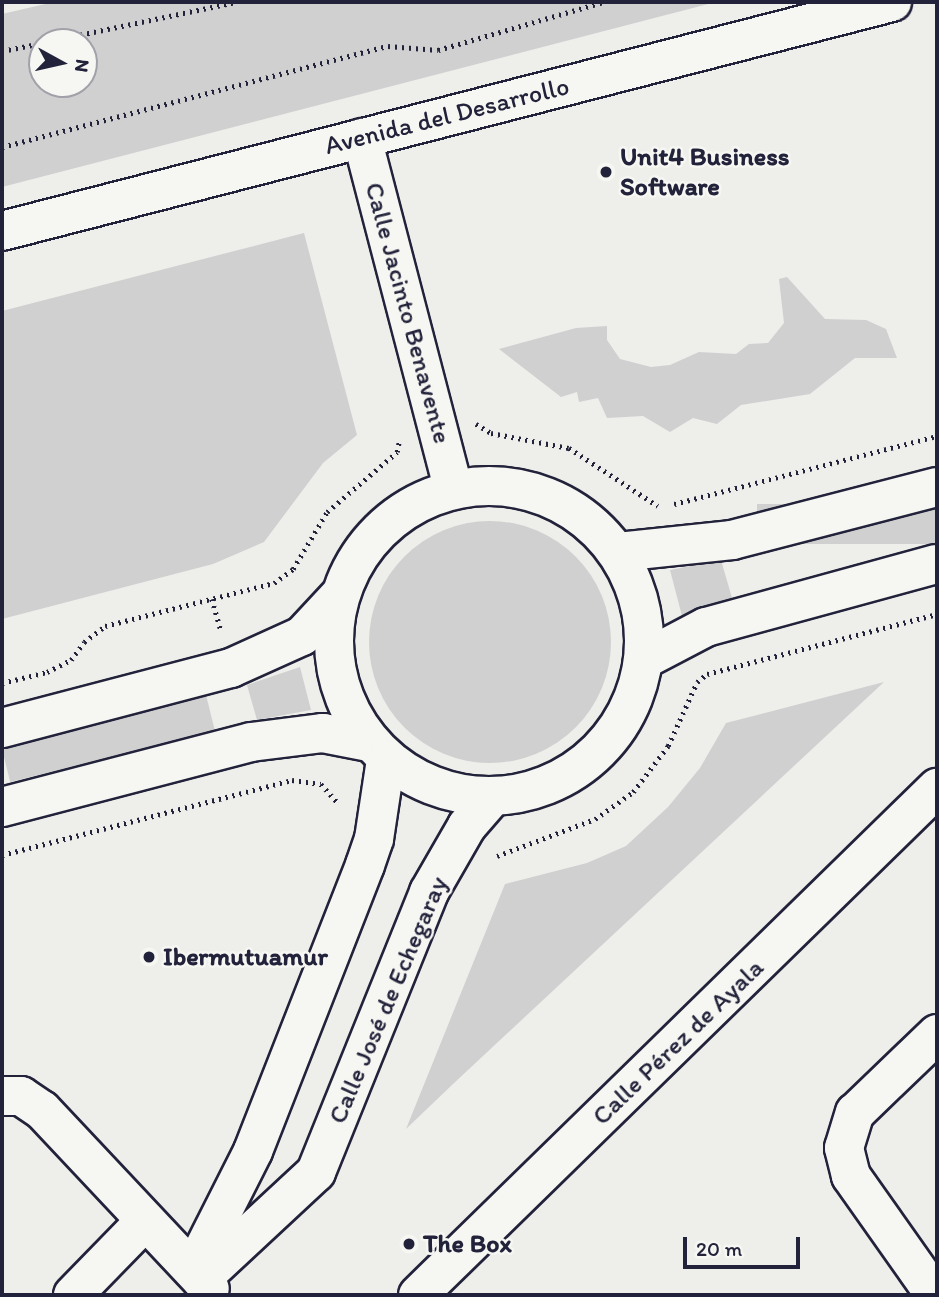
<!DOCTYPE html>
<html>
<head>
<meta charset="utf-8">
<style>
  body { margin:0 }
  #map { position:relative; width:939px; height:1297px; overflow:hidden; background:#eeeeeb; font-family:Itim,sans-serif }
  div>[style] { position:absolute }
  .green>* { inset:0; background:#d0d0d1; transform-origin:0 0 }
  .round { border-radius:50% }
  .path>* { height:4.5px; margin-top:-2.25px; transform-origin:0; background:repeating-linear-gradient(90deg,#22223b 0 2px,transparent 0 7px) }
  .roads { filter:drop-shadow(2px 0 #22223b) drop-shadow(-2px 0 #22223b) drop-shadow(0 2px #22223b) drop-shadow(0 -2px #22223b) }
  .minor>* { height:38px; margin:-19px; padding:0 19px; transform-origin:19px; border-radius:19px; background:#f6f6f2 }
  .minor>.ring { margin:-19px; padding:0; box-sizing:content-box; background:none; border:38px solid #f6f6f2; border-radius:50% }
  .dots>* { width:19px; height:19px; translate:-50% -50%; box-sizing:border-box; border:4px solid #f6f6f2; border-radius:50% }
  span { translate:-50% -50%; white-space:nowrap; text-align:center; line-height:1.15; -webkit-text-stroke:5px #f6f6f2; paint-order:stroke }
  .street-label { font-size:26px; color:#22223b }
  .poi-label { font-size:26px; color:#22223b; font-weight:700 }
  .left { translate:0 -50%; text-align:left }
  .frame { position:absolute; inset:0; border:4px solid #22223b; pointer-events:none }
  .north { position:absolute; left:28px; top:28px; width:70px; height:70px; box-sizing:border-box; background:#f6f6f2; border:2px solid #a1a1a9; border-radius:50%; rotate:98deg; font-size:19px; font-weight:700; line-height:28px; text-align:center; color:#22223b }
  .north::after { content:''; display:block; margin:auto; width:24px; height:32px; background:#22223b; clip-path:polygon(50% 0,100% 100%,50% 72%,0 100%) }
  .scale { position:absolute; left:683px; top:1237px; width:117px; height:32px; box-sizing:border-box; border:4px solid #22223b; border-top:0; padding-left:9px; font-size:21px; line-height:24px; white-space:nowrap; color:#22223b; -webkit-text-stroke:5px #f6f6f2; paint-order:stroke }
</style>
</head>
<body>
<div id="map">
  <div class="green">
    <i style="clip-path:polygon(evenodd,54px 2px,716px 2px,2px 187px,2px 14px,54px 2px,84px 42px,84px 84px,42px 84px,42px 42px,84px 42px)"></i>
    <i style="clip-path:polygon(304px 233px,357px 435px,323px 463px,264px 542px,213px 564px,2px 619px,2px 311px)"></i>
    <i style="clip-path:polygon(787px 277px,825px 319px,866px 320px,886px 329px,897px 358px,855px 358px,810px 394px,741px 405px,717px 424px,693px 418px,670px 432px,643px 416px,607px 418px,598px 398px,579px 402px,577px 392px,561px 397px,499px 349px,576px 328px,607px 326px,607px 340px,620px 359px,651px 367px,670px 365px,699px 352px,736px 354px,749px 344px,768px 343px,784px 323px,779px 279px)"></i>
    <i style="left:937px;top:504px;width:40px;height:180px;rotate:90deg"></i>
    <i class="round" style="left:369px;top:521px;width:242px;height:242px"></i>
    <i style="clip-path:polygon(721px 560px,732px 598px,682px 616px,670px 570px)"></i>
    <i style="clip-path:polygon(300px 667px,311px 710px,257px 720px,247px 685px)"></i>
    <i style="clip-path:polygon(884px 682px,453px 1084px,406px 1129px,505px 884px,587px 863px,626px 846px,668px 807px,700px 768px,726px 723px)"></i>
    <i style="left:206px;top:695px;width:37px;height:211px;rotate:76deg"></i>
  </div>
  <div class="path">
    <i style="left:46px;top:42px;width:194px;rotate:-11.9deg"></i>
    <i style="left:2px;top:51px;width:41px;rotate:-11.3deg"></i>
    <i style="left:2px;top:147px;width:399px;rotate:-14.7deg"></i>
    <i style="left:388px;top:46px;width:50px;rotate:4.6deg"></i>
    <i style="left:438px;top:50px;width:172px;rotate:-16.2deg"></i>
    <i style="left:476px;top:424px;width:17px;rotate:31deg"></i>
    <i style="left:491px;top:433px;width:79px;rotate:10.9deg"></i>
    <i style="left:569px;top:448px;width:106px;rotate:33.1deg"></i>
    <i style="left:674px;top:504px;width:272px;rotate:-14.5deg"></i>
    <i style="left:212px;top:599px;width:33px;rotate:74deg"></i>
    <i style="left:2px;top:683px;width:46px;rotate:-13.7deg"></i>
    <i style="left:47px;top:672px;width:27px;rotate:-27deg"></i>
    <i style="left:71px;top:660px;width:22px;rotate:-54deg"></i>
    <i style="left:84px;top:642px;width:26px;rotate:-37deg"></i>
    <i style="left:105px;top:626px;width:174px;rotate:-14.3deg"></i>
    <i style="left:274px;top:583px;width:24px;rotate:-36deg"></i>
    <i style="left:293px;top:569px;width:66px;rotate:-59.2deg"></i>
    <i style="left:327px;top:512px;width:92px;rotate:-40.6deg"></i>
    <i style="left:397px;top:452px;width:10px;rotate:-79deg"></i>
    <i style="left:2px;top:855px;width:300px;rotate:-14.5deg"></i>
    <i style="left:292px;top:780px;width:29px;rotate:8deg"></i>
    <i style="left:321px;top:784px;width:25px;rotate:48deg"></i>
    <i style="left:497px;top:856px;width:105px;rotate:-20.7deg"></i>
    <i style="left:595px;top:819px;width:47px;rotate:-35.4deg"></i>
    <i style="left:633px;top:792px;width:58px;rotate:-52.7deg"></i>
    <i style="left:668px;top:746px;width:70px;rotate:-65.6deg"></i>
    <i style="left:697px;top:682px;width:13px;rotate:-39deg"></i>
    <i style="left:707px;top:674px;width:238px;rotate:-14.6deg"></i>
  </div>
  <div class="roads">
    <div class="minor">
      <i style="left:362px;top:138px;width:362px;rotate:75.4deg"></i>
      <i style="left:2px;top:231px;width:919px;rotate:-14.43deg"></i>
      <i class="ring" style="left:334px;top:486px;width:272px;height:272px"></i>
      <i style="left:618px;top:552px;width:115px;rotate:-6deg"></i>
      <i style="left:732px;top:540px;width:212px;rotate:-14.5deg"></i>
      <i style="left:645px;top:659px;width:69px;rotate:-27.7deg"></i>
      <i style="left:706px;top:627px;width:239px;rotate:-15.3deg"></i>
      <i style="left:2px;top:728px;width:237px;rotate:-14.7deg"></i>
      <i style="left:231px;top:668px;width:78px;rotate:-24.3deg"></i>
      <i style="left:302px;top:636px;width:54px;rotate:-47.2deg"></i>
      <i style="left:2px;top:807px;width:257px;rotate:-14.6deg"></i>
      <i style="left:251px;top:742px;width:73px;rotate:-7.1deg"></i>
      <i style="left:323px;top:733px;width:47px;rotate:11.1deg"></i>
      <i style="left:2px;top:1096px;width:19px"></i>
      <i style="left:21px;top:1096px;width:25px;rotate:34deg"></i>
      <i style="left:42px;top:1110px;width:245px;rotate:46.8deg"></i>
      <i style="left:193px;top:1270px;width:133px;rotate:-63.2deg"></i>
      <i style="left:253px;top:1151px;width:307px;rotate:-68.6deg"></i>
      <i style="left:365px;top:865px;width:28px;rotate:-71deg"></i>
      <i style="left:374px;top:839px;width:80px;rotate:-81.4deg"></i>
      <i style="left:201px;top:1279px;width:157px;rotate:-42.9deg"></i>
      <i style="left:316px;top:1172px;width:302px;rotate:-68deg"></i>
      <i style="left:429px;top:892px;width:76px;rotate:-60.1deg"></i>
      <i style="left:467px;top:826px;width:37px;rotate:-49deg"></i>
      <i style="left:73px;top:1295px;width:103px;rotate:-45.8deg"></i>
      <i style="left:418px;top:1295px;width:726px;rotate:-44.33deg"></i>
      <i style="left:935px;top:1295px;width:146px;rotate:-125.2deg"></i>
      <i style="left:851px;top:1176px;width:29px;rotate:-104deg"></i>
      <i style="left:844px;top:1148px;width:37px;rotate:-73deg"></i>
      <i style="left:855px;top:1113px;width:114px;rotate:-43.9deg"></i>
    </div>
  </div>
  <div class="dots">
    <i style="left:606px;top:172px;background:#22223b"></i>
    <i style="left:149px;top:957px;background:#22223b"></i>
    <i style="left:409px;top:1244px;background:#22223b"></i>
  </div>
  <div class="street-label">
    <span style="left:447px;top:116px;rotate:-14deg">Avenida del Desarrollo</span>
    <span style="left:408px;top:313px;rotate:75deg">Calle Jacinto Benavente</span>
    <span style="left:388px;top:1000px;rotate:-67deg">Calle José de Echegaray</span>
    <span style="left:678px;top:1042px;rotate:-44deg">Calle Pérez de Ayala</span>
  </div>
  <div class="poi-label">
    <span class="left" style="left:620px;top:172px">Unit4 Business<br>Software</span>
    <span class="left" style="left:163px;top:957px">Ibermutuamur</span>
    <span class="left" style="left:423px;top:1244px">The Box</span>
  </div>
  <div class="frame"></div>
  <div class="north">N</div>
  <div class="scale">20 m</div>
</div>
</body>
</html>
